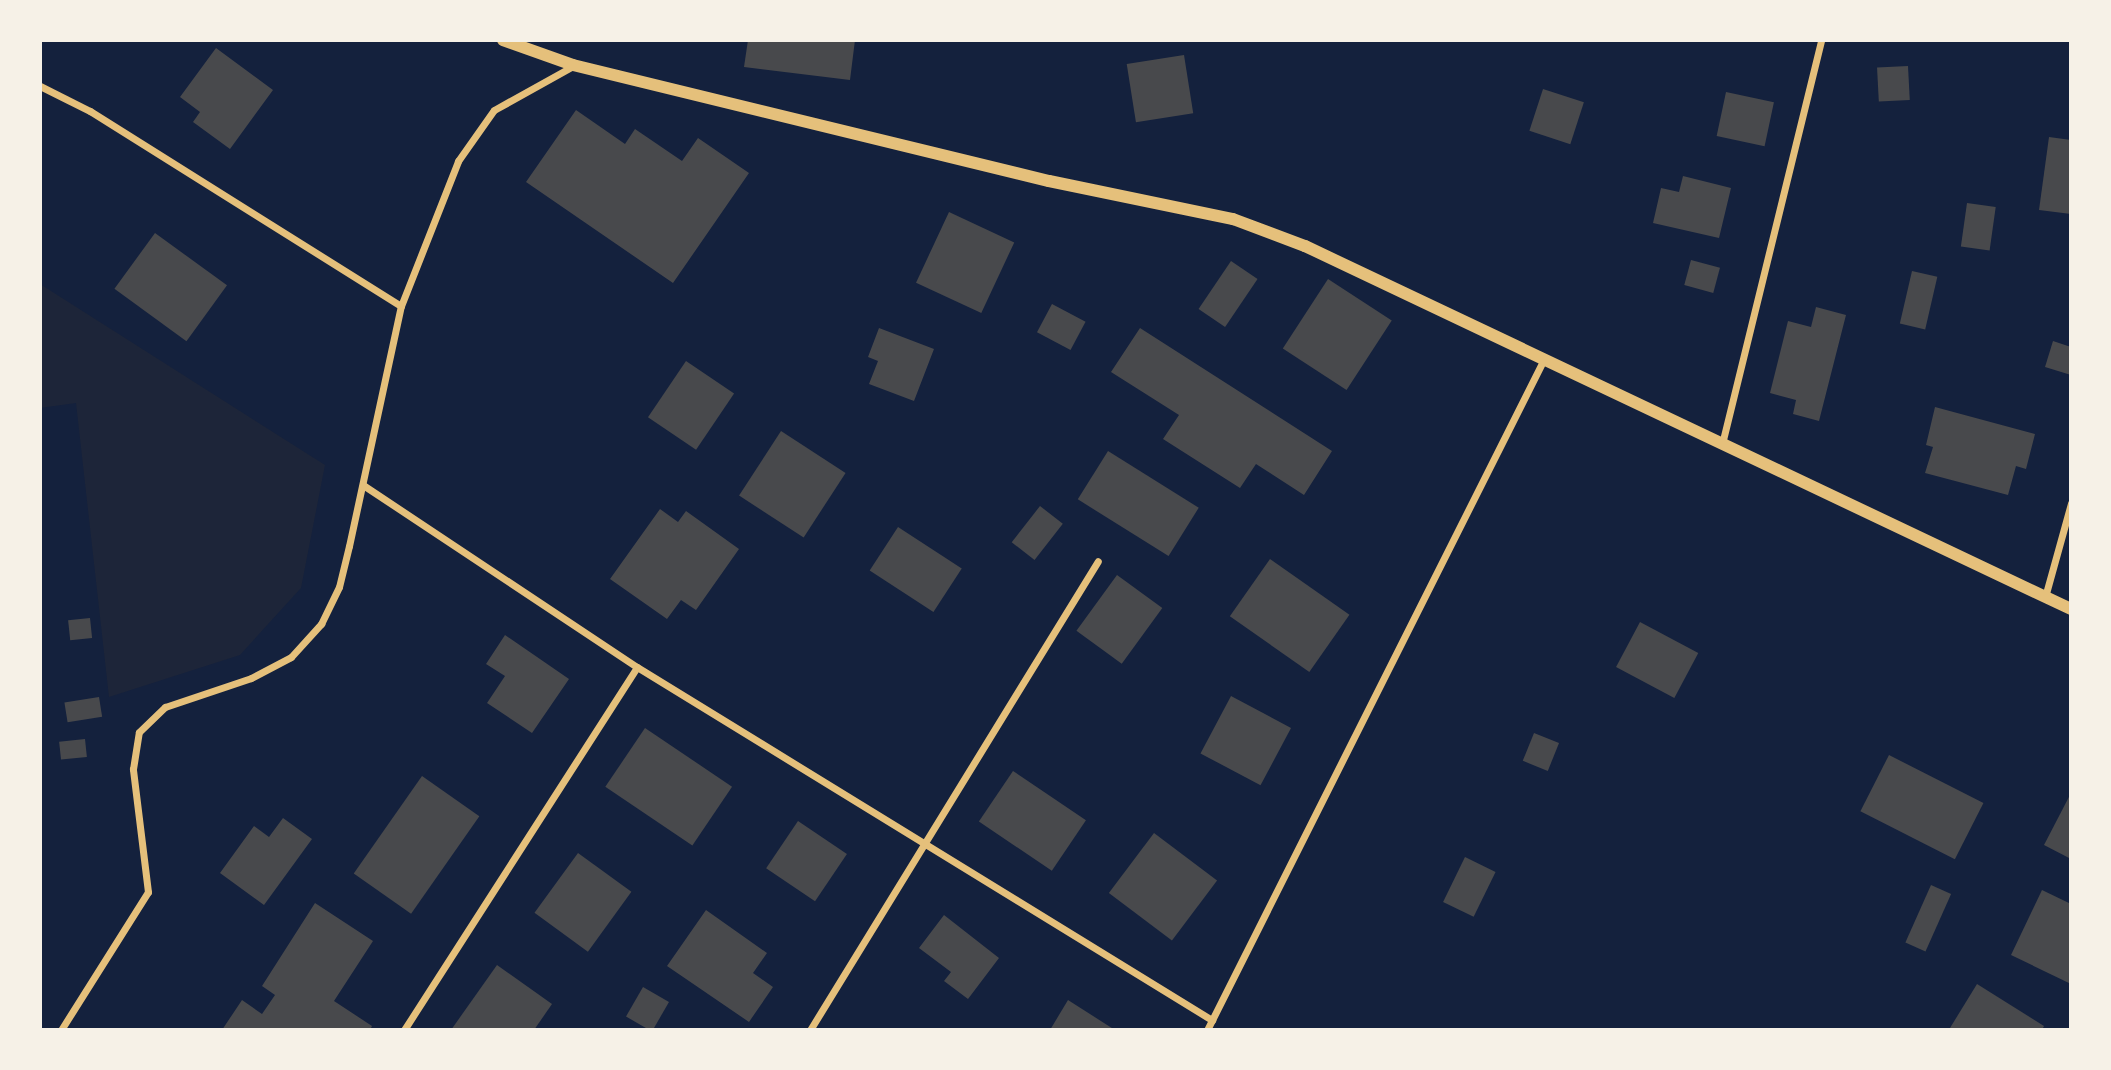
<!DOCTYPE html>
<html>
<head>
<meta charset="utf-8">
<style>
  body { margin:0 }
  #map { position:relative; width:2111px; height:1070px; overflow:hidden; background:#14213d; font-family:"Zilla Slab",serif }
  div>[style] { position:absolute }
  .green>* { inset:0; background:#1d2539 }
  .building>* { inset:0; background:#48494c; transform-origin:0 0 }
  .minor>* { height:7px; margin:-3.5px; padding:0 3.5px; transform-origin:3.5px; border-radius:3.5px; background:#e5c07b }
  .tertiary>* { height:12px; margin:-6px; padding:0 6px; transform-origin:6px; border-radius:6px; background:#e5c07b }
  span { translate:-50% -50%; white-space:nowrap; text-align:center; line-height:1.15; -webkit-text-stroke:7px #f6f1e7; paint-order:stroke }
  .frame { position:absolute; inset:0; border:42px solid #f6f1e7; pointer-events:none }
</style>
</head>
<body>
<div id="map">
  <div class="green">
    <i style="clip-path:polygon(40px 284px,325px 465px,301px 588px,240px 655px,109px 697px,76px 403px,40px 408px)"></i>
  </div>
  <div class="building">
    <i style="clip-path:polygon(748px 40px,855px 40px,850px 80px,744px 67px)"></i>
    <i style="clip-path:polygon(216px 48px,273px 90px,230px 149px,193px 122px,200px 112px,180px 97px)"></i>
    <i style="left:1184px;top:55px;width:59px;height:58px;rotate:81deg"></i>
    <i style="left:1908px;top:66px;width:34px;height:31px;rotate:87deg"></i>
    <i style="left:1543px;top:89px;width:43px;height:44px;rotate:18deg"></i>
    <i style="left:1726px;top:92px;width:49px;height:45px;rotate:12deg"></i>
    <i style="clip-path:polygon(576px 110px,625px 144px,635px 129px,682px 161px,698px 138px,749px 173px,673px 283px,526px 182px)"></i>
    <i style="clip-path:polygon(2049px 137px,2071px 140px,2071px 214px,2039px 210px)"></i>
    <i style="clip-path:polygon(1683px 176px,1731px 188px,1719px 238px,1653px 223px,1661px 188px,1679px 192px)"></i>
    <i style="left:1967px;top:203px;width:29px;height:44px;rotate:8deg"></i>
    <i style="left:949px;top:212px;width:72px;height:78px;rotate:25deg"></i>
    <i style="left:155px;top:233px;width:89px;height:69px;rotate:36deg"></i>
    <i style="left:1691px;top:260px;width:30px;height:26px;rotate:15deg"></i>
    <i style="left:1231px;top:261px;width:32px;height:58px;rotate:34deg"></i>
    <i style="left:1912px;top:271px;width:26px;height:54px;rotate:13deg"></i>
    <i style="left:1328px;top:279px;width:76px;height:83px;rotate:33deg"></i>
    <i style="left:1052px;top:304px;width:38px;height:32px;rotate:28deg"></i>
    <i style="clip-path:polygon(1816px 307px,1846px 315px,1819px 421px,1793px 414px,1796px 400px,1770px 393px,1788px 321px,1811px 327px)"></i>
    <i style="clip-path:polygon(879px 328px,934px 349px,914px 401px,869px 384px,878px 361px,868px 357px)"></i>
    <i style="clip-path:polygon(1140px 328px,1332px 451px,1304px 495px,1256px 464px,1240px 488px,1163px 439px,1179px 415px,1111px 372px)"></i>
    <i style="clip-path:polygon(2053px 341px,2071px 347px,2071px 375px,2045px 367px)"></i>
    <i style="left:686px;top:361px;width:58px;height:68px;rotate:34deg"></i>
    <i style="clip-path:polygon(1935px 407px,2035px 434px,2026px 469px,2016px 466px,2008px 495px,1925px 473px,1933px 447px,1926px 445px)"></i>
    <i style="left:781px;top:431px;width:77px;height:77px;rotate:33deg"></i>
    <i style="left:1108px;top:451px;width:107px;height:57px;rotate:32deg"></i>
    <i style="left:1040px;top:506px;width:29px;height:46px;rotate:38deg"></i>
    <i style="clip-path:polygon(660px 509px,678px 522px,686px 511px,739px 549px,696px 610px,681px 600px,667px 619px,610px 579px)"></i>
    <i style="left:898px;top:527px;width:76px;height:52px;rotate:33deg"></i>
    <i style="left:1270px;top:559px;width:97px;height:70px;rotate:35deg"></i>
    <i style="left:1117px;top:575px;width:56px;height:69px;rotate:36deg"></i>
    <i style="left:90px;top:618px;width:20px;height:22px;rotate:84deg"></i>
    <i style="left:1640px;top:622px;width:66px;height:51px;rotate:28deg"></i>
    <i style="clip-path:polygon(505px 635px,569px 679px,532px 733px,487px 703px,505px 676px,486px 664px)"></i>
    <i style="left:1231px;top:696px;width:68px;height:65px;rotate:28deg"></i>
    <i style="left:99px;top:697px;width:20px;height:35px;rotate:81deg"></i>
    <i style="left:645px;top:728px;width:105px;height:71px;rotate:34deg"></i>
    <i style="left:1534px;top:733px;width:27px;height:30px;rotate:22deg"></i>
    <i style="left:85px;top:739px;width:18px;height:26px;rotate:84deg"></i>
    <i style="left:1889px;top:755px;width:106px;height:63px;rotate:27deg"></i>
    <i style="left:1013px;top:771px;width:88px;height:61px;rotate:34deg"></i>
    <i style="left:422px;top:776px;width:70px;height:119px;rotate:35deg"></i>
    <i style="clip-path:polygon(2071px 793px,2071px 859px,2044px 845px)"></i>
    <i style="clip-path:polygon(283px 818px,312px 839px,264px 905px,220px 873px,254px 826px,269px 837px)"></i>
    <i style="left:798px;top:821px;width:59px;height:57px;rotate:34deg"></i>
    <i style="left:1154px;top:833px;width:79px;height:75px;rotate:37deg"></i>
    <i style="left:578px;top:853px;width:66px;height:74px;rotate:36deg"></i>
    <i style="left:1465px;top:857px;width:34px;height:50px;rotate:26deg"></i>
    <i style="left:1931px;top:885px;width:22px;height:63px;rotate:24deg"></i>
    <i style="clip-path:polygon(2042px 890px,2071px 904px,2071px 984px,2011px 955px)"></i>
    <i style="clip-path:polygon(315px 903px,373px 941px,334px 1001px,372px 1026px,370px 1030px,222px 1030px,242px 1000px,262px 1014px,275px 995px,262px 986px)"></i>
    <i style="clip-path:polygon(706px 910px,767px 953px,753px 973px,773px 987px,749px 1022px,667px 966px)"></i>
    <i style="clip-path:polygon(944px 915px,999px 958px,968px 999px,944px 981px,951px 972px,919px 948px)"></i>
    <i style="clip-path:polygon(497px 965px,552px 1004px,534px 1030px,451px 1030px)"></i>
    <i style="clip-path:polygon(1977px 984px,2044px 1026px,2042px 1030px,1950px 1028px)"></i>
    <i style="left:643px;top:987px;width:30px;height:34px;rotate:30deg"></i>
    <i style="clip-path:polygon(1068px 1000px,1115px 1030px,1050px 1030px)"></i>
  </div>
  <div class="minor">
    <i style="left:40px;top:86px;width:56px;rotate:26.6deg"></i>
    <i style="left:90px;top:111px;width:367px;rotate:32.1deg"></i>
    <i style="left:1722px;top:444px;width:416px;rotate:-76.2deg"></i>
    <i style="left:363px;top:485px;width:329px;rotate:33.6deg"></i>
    <i style="left:637px;top:667px;width:675px;rotate:31.55deg"></i>
    <i style="left:2045px;top:597px;width:98px;rotate:-74.5deg"></i>
    <i style="left:61px;top:1030px;width:163px;rotate:-57.8deg"></i>
    <i style="left:148px;top:892px;width:124px;rotate:-97deg"></i>
    <i style="left:133px;top:769px;width:37px;rotate:-81deg"></i>
    <i style="left:139px;top:732px;width:36px;rotate:-44deg"></i>
    <i style="left:165px;top:707px;width:91px;rotate:-18.6deg"></i>
    <i style="left:251px;top:678px;width:45px;rotate:-27.7deg"></i>
    <i style="left:291px;top:657px;width:45px;rotate:-47.7deg"></i>
    <i style="left:321px;top:624px;width:41px;rotate:-64.1deg"></i>
    <i style="left:339px;top:587px;width:42px;rotate:-76.3deg"></i>
    <i style="left:349px;top:546px;width:246px;rotate:-77.8deg"></i>
    <i style="left:401px;top:306px;width:156px;rotate:-68.5deg"></i>
    <i style="left:458px;top:161px;width:62px;rotate:-54.8deg"></i>
    <i style="left:494px;top:110px;width:90px;rotate:-29.1deg"></i>
    <i style="left:404px;top:1030px;width:431px;rotate:-57.3deg"></i>
    <i style="left:810px;top:1030px;width:550px;rotate:-58.45deg"></i>
    <i style="left:1207px;top:1030px;width:749px;rotate:-63.33deg"></i>
  </div>
  <div class="tertiary">
    <i style="left:503px;top:40px;width:74px;rotate:19.7deg"></i>
    <i style="left:573px;top:65px;width:490px;rotate:13.7deg"></i>
    <i style="left:1049px;top:181px;width:188px;rotate:11.7deg"></i>
    <i style="left:1233px;top:219px;width:77px;rotate:20.6deg"></i>
    <i style="left:1305px;top:246px;width:848px;rotate:25.36deg"></i>
  </div>
  <div class="frame"></div>
</div>
</body>
</html>
